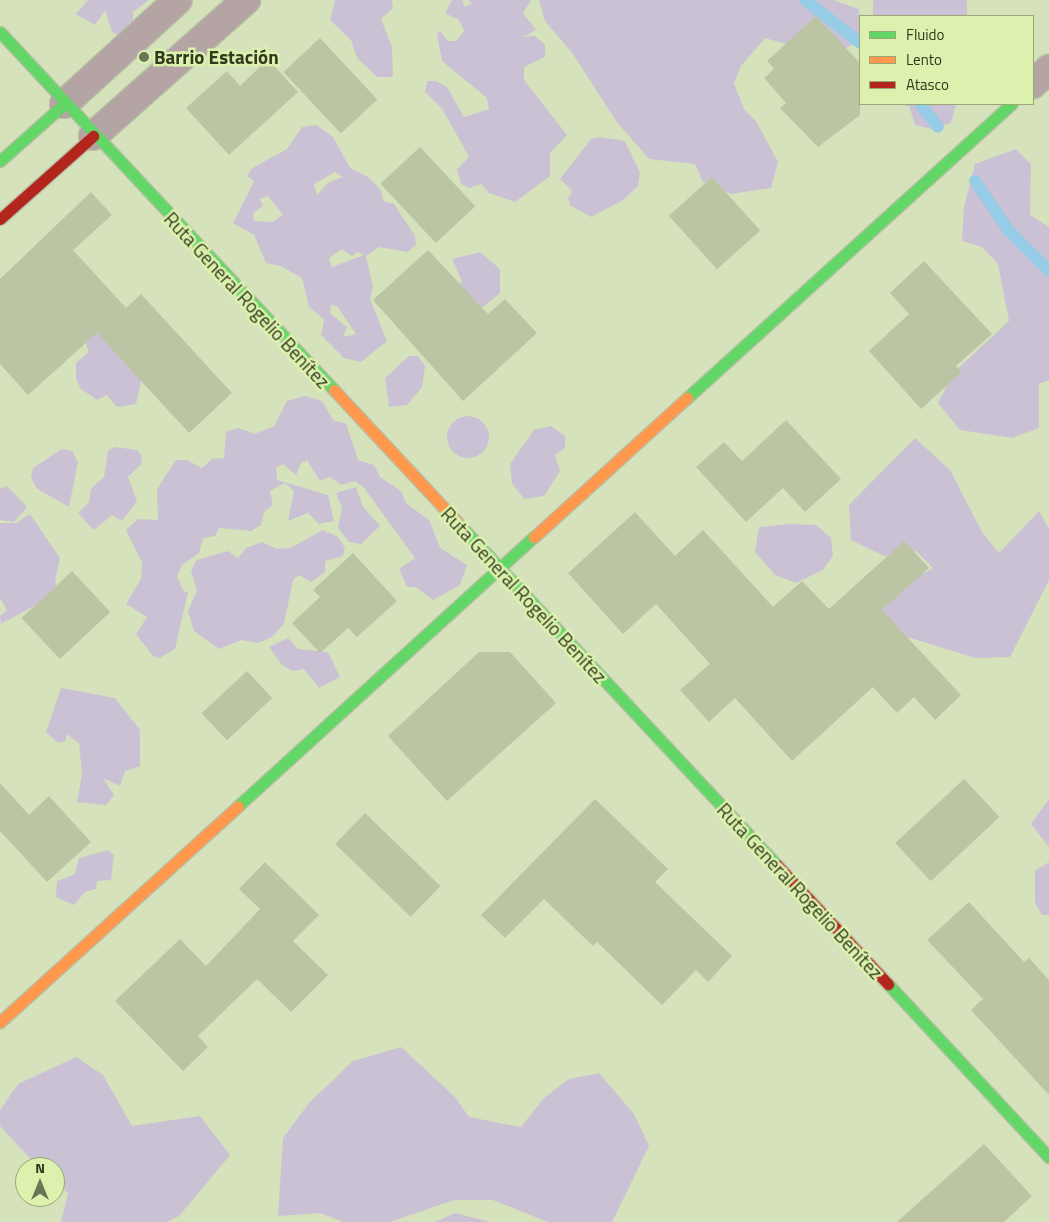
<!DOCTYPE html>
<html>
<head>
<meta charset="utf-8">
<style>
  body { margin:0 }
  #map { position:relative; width:1049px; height:1222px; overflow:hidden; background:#d6e2bc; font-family:"Titillium Web",sans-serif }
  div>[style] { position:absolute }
  .green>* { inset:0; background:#cac2d4; transform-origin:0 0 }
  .round { border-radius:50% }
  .stream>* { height:12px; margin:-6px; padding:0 6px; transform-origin:6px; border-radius:6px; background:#96cce6 }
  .building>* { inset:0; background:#bbc5a4; transform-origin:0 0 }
  .roads { filter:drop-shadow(1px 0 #b7c0a3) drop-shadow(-1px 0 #b7c0a3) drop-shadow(0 1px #b7c0a3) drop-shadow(0 -1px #b7c0a3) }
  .street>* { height:28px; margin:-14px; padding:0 14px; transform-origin:14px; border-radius:14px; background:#b4a4a3 }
  .fast>* { height:11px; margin:-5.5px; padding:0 5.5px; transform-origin:5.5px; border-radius:5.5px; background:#63d668 }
  .slow>* { height:11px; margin:-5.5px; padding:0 5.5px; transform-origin:5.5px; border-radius:5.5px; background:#ff974d }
  .jam>* { height:11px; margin:-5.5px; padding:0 5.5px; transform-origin:5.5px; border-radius:5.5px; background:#b3261e }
  .dots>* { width:14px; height:14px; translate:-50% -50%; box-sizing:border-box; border:2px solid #dcf1ad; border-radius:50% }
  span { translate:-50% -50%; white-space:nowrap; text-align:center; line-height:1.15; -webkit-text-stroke:5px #dcf1ad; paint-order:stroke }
  .poi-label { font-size:19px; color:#31391e; font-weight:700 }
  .left { translate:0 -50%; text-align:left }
  .street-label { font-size:19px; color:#31391e }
  .legend { position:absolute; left:859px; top:15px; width:175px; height:90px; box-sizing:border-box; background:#dcf1ad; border:1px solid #98a774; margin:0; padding:6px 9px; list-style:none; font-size:15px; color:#31391e }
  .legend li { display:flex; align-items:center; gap:10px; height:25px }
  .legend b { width:25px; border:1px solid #98a774 }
  .north { position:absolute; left:15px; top:1157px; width:50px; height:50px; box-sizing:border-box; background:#dcf1ad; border:1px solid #98a774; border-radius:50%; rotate:0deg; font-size:14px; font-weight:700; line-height:20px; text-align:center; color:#31391e }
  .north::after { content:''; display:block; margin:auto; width:18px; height:22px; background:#6b7455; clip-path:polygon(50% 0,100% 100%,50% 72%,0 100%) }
</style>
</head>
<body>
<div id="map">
  <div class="green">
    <i style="clip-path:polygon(88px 0,149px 0,133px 12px,133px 24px,118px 35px,112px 32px,105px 10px,95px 25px,76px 14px)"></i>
    <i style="clip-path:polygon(335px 0,392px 0,393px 8px,381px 19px,392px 47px,393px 77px,377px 77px,357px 58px,351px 40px,330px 20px)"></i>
    <i style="clip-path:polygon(452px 0,462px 0,465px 7px,472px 3px,468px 0,531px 0,523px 13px,536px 30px,523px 37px,535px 36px,545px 45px,545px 57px,524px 67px,524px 80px,567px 135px,550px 153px,550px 176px,515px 202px,489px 193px,481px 184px,469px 188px,461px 184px,457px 169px,469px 157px,443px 110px,425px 92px,427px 81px,436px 81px,447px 87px,464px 117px,489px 109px,487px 98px,442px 61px,437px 34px,440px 31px,448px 41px,456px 41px,464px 31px,459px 20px,445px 13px)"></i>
    <i style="clip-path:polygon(539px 0,833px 0,859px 9px,860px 40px,831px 57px,765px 38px,741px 66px,734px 83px,744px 109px,756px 121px,778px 162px,771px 188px,731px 194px,703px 182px,695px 164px,649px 159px,616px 121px,573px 54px,545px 21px)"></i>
    <i style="left:873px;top:0;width:94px;height:17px"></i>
    <i style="clip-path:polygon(898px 104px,956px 104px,951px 123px,931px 129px,915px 125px,909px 106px)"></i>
    <i style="clip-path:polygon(evenodd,317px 125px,333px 137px,350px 168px,368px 177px,381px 190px,383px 201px,394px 204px,415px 236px,416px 245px,407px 252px,379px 247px,366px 256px,373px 287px,370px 299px,387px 341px,361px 362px,344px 358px,321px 335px,324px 319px,309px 307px,302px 278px,281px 266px,266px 263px,254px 235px,233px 223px,254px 181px,247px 176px,251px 169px,287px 149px,302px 127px,317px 125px,335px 172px,343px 177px,329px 182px,317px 195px,314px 184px,335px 172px,317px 125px,268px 196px,283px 215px,272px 222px,254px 221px,253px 213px,263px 206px,260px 199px,268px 196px,317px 125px,342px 249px,352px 256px,358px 252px,364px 255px,332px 267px,329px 258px,342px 249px,317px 125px,331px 305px,337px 306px,356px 334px,343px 337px,347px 327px,330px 313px,331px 305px)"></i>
    <i style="clip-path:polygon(599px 137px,625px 141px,640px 173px,638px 186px,623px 200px,591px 217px,571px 206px,568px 199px,572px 191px,560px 179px,591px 139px)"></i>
    <i style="clip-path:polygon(1016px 149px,1031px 164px,1030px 215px,1049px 227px,1049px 380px,1039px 384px,1039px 428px,1012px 438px,960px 430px,938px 403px,954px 372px,1009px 321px,998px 264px,982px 247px,962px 241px,964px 207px,975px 164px)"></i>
    <i style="clip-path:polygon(480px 252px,500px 269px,500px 293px,478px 311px,458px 287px,462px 281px,452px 259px)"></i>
    <i style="clip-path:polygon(99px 325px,142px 378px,136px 404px,117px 407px,107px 395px,97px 400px,81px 389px,76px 379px,76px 363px,89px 352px,83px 337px)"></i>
    <i style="clip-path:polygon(409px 356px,418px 356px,425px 366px,422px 387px,407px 405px,389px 407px,385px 378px)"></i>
    <i style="clip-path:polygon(305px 396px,322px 401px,333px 420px,346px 424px,358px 460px,374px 465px,380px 477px,401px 491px,406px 503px,429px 520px,440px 548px,467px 565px,460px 585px,433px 600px,416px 587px,407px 587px,399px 569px,415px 558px,364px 488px,355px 481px,341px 485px,330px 477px,320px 481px,307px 460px,301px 463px,296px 475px,283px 464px,276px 468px,277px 480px,328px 495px,334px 521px,319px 524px,308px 513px,288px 521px,294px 491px,285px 483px,270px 491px,273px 505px,264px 512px,261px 525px,251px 531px,219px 528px,215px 536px,203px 538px,199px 553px,182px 565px,177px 577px,184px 592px,188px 592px,175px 649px,160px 658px,153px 656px,136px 634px,147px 617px,126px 604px,141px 579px,142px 562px,126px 530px,138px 519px,158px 520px,157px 489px,176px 460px,187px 460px,202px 468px,212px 459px,224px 458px,226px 432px,238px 428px,255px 434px,274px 426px,287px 401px)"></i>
    <i class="round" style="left:447px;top:416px;width:42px;height:42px"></i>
    <i style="clip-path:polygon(551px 426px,565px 436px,565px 448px,555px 455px,560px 471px,544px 496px,524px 499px,512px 483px,510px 464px,534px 430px)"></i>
    <i style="clip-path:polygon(915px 438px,950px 470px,982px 532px,999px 553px,1039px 511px,1049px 529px,1049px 580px,1010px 657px,975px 658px,878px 628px,880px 598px,933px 568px,916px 551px,884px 556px,851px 540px,849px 505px)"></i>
    <i style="clip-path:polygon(115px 447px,137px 450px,142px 456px,141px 464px,128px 477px,137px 501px,122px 521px,112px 515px,94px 530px,78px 513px,89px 502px,91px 489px,104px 477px,108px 451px)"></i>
    <i style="clip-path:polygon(62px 449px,72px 451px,78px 462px,69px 507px,36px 488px,31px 477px,33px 468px)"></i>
    <i style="clip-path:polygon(7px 486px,27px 507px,14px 522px,0 520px,0 489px)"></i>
    <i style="clip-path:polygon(356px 487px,363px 507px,380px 526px,361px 544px,349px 542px,338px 528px,342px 508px,336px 493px)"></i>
    <i style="clip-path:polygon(30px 514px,60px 558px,55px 581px,58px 593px,1px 624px,0 616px,7px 610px,0 598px,0 523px,16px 523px)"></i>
    <i style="clip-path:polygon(790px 524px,816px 525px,831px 538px,833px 556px,823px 570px,796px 583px,775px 575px,755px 552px,759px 527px)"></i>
    <i style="clip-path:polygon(323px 530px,338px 537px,345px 548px,343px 556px,325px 561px,325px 572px,311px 582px,299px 575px,293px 580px,284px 624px,272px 637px,258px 643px,241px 640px,219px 649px,194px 631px,188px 611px,197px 591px,191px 571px,196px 560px,228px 551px,238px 558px,246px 548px,262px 542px,277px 549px,290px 548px)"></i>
    <i style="clip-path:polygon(288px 638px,298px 649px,328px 652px,340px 677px,319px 688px,304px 669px,293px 671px,282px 665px,269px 647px)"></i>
    <i style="clip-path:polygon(61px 688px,115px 698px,140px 730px,140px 766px,125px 771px,120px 786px,103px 778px,114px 795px,106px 805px,77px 802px,82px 774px,79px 743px,66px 734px,66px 741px,58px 743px,46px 732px)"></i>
    <i style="clip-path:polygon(1049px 799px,1049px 847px,1031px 824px)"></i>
    <i style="clip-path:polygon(108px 850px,114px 855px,111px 880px,97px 881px,96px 889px,85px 892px,74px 905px,56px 897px,57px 881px,75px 874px,79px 858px)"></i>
    <i style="clip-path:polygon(1049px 862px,1049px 915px,1042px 915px,1035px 903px,1035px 871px)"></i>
    <i style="clip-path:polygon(401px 1047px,455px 1097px,469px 1117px,521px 1127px,544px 1098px,569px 1079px,599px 1073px,634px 1114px,649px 1146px,612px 1222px,548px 1222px,493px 1200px,454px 1200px,390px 1222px,343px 1222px,320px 1213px,278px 1216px,283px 1138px,309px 1103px,353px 1061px)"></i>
    <i style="clip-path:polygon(76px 1057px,103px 1075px,132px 1126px,200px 1116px,230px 1155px,179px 1216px,167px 1222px,61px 1222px,68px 1193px,55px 1182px,55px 1167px,38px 1167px,0 1126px,0 1110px,18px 1084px)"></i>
    <i style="clip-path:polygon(455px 1213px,490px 1222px,435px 1222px)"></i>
  </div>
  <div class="stream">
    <i style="left:805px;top:0;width:70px;rotate:38deg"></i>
    <i style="left:920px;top:104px;width:29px;rotate:52deg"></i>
    <i style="left:975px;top:181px;width:60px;rotate:55.8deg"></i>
    <i style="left:1009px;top:231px;width:57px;rotate:45deg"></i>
  </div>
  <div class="building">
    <i style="clip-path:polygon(816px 16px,860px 63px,860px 115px,818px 147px,780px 108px,786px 103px,764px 78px,774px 69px,767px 61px)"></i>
    <i style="left:320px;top:38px;width:84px;height:50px;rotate:47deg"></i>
    <i style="clip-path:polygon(268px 59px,298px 92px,229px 155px,186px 108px,227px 71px,240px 86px)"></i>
    <i style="left:420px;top:147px;width:81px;height:54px;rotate:47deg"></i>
    <i style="left:712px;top:177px;width:72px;height:58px;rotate:48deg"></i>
    <i style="clip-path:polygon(91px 192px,112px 215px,73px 250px,126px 308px,141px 294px,232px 393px,189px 433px,97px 333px,28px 395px,0 364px,0 279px)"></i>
    <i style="clip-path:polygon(428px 250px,488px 314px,505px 299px,537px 333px,463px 401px,373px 300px)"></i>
    <i style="clip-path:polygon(924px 261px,992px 334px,956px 366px,962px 372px,921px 409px,869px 351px,909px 314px,890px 293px)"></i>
    <i style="clip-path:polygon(786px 420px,841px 479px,805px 512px,783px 488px,746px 522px,696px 467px,724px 442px,742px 461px)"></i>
    <i style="clip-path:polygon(635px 512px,675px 556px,703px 530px,773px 607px,802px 581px,829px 609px,904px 541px,929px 568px,882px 610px,961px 695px,935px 720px,914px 697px,897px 713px,873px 687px,792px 761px,735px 698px,709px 722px,680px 690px,710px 664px,656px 604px,623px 634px,568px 573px)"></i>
    <i style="clip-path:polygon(353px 553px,397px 601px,357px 637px,348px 628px,320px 653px,292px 623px,320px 597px,313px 590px)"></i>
    <i style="left:72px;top:571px;width:56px;height:69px;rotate:47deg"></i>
    <i style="clip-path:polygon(479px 652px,510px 652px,556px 703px,447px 801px,388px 736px)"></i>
    <i style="left:247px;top:671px;width:37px;height:62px;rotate:47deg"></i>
    <i style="left:964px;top:779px;width:52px;height:94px;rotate:47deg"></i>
    <i style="clip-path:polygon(0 783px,29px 815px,49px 796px,91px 842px,47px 882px,0 831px)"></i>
    <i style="clip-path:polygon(595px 799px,668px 869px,655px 882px,732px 956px,708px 982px,696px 970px,662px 1005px,597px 942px,593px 946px,544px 899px,505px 938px,481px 915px)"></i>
    <i style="left:365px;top:813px;width:105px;height:43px;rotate:44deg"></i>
    <i style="clip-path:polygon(265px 862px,319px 915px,293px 941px,328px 975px,291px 1012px,257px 979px,198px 1036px,208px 1047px,183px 1071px,115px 1001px,180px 939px,206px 966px,260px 909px,239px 889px)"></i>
    <i style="clip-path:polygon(969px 902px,1024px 962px,1029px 958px,1049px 980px,1049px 1095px,971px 1010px,983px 999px,927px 940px)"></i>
    <i style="clip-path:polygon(984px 1144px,1032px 1196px,1004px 1222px,897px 1222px)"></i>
  </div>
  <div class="roads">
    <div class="street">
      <i style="left:1033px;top:84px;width:22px;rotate:-43deg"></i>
      <i style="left:64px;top:104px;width:154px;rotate:-42.4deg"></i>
      <i style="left:93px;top:136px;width:205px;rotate:-41.6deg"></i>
    </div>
    <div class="fast">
      <i style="left:0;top:32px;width:490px;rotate:47deg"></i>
      <i style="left:0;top:161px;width:86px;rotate:-41.7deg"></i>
      <i style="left:687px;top:398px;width:438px;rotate:-42.2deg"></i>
      <i style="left:456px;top:521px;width:471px;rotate:47deg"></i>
      <i style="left:238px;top:806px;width:400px;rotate:-42.3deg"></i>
      <i style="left:888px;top:984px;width:236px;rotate:47.1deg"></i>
    </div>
    <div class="slow">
      <i style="left:334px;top:390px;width:179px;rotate:47deg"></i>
      <i style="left:534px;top:537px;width:207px;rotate:-42.3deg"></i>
      <i style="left:0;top:1022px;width:321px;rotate:-42.2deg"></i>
    </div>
    <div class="jam">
      <i style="left:0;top:219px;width:125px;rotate:-41.7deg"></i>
      <i style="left:777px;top:865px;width:163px;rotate:47deg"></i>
    </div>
  </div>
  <div class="dots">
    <i style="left:144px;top:57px;background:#6b7455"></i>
  </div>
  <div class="poi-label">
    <span class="left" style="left:154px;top:57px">Barrio Estación</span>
  </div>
  <div class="street-label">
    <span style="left:247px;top:300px;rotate:47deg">Ruta General Rogelio Benítez</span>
    <span style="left:524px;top:595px;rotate:47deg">Ruta General Rogelio Benítez</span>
    <span style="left:800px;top:891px;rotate:47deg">Ruta General Rogelio Benítez</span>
  </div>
  <ul class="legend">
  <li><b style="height:6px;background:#63d668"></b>Fluido</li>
  <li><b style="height:6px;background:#ff974d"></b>Lento</li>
  <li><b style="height:6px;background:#b3261e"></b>Atasco</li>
  </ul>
  <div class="north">N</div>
</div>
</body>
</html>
